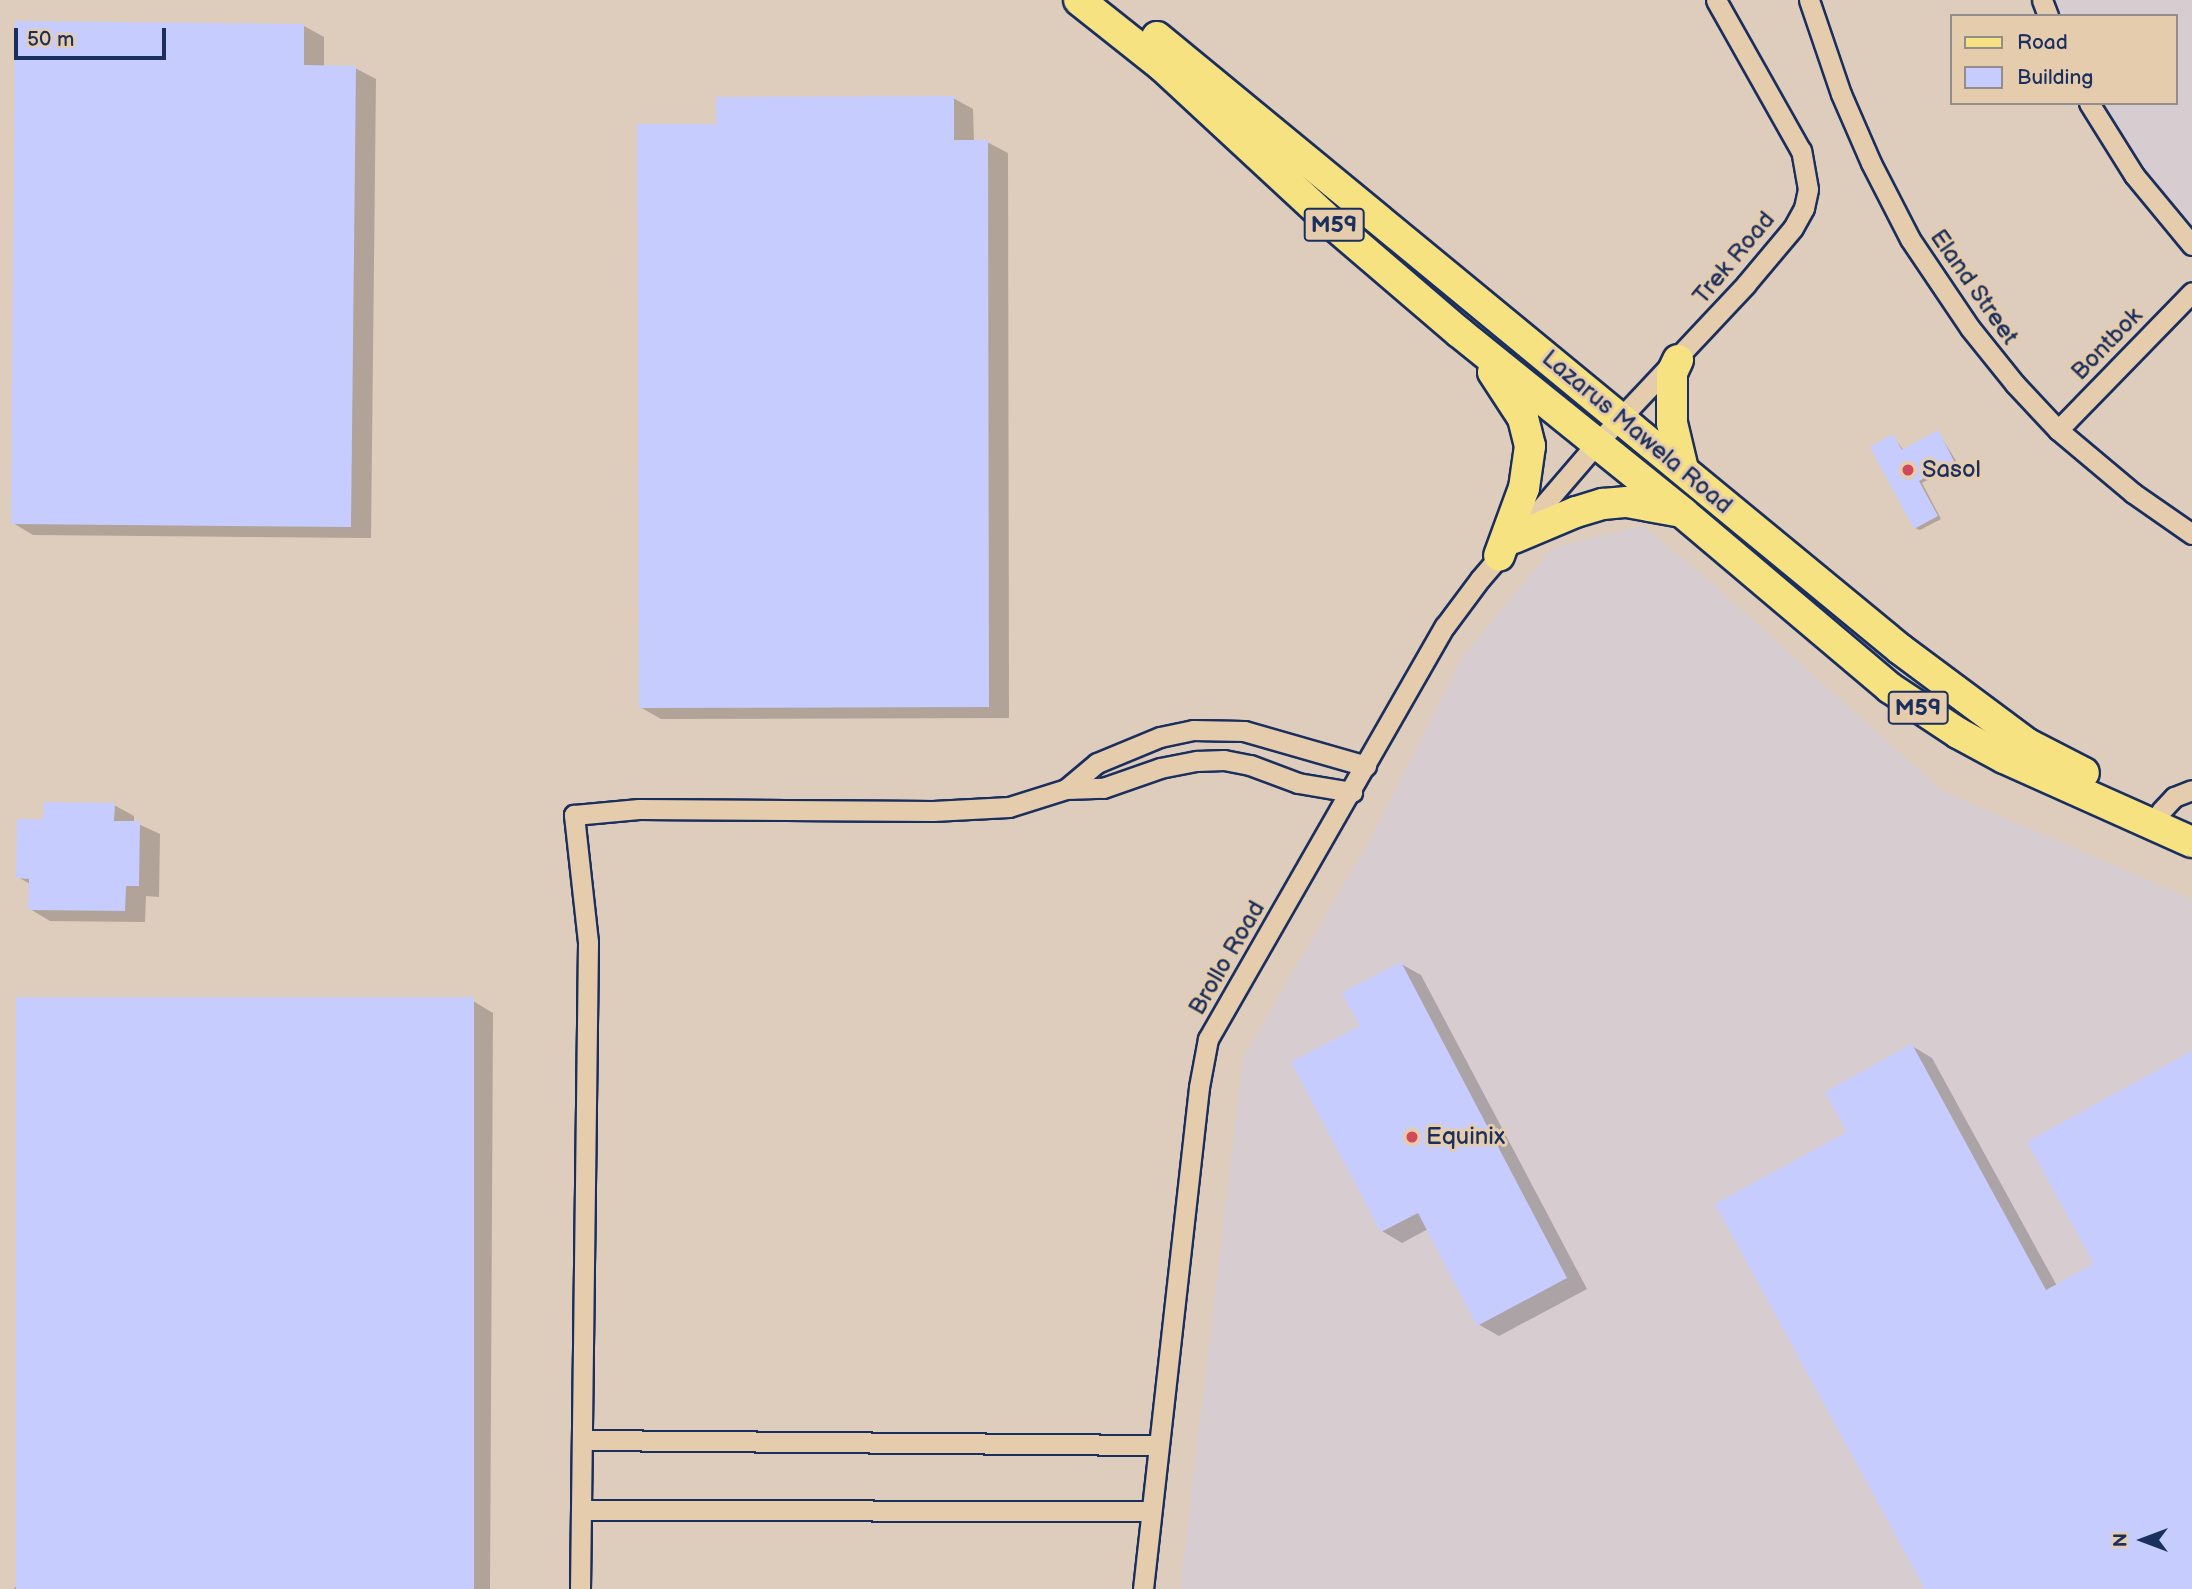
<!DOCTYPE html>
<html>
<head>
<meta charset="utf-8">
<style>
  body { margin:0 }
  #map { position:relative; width:2192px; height:1589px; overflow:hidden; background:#deccbd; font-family:"Balsamiq Sans",sans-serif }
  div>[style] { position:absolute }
  .built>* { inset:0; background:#d7ccd0 }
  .shadow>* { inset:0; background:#0003 }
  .building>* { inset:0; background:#c6ccfe; transform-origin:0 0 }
  .roads { filter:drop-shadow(2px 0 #1b2f5e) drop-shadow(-2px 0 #1b2f5e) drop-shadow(0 2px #1b2f5e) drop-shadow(0 -2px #1b2f5e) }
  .minor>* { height:19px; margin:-9.5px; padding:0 9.5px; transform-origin:9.5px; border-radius:9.5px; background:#e4ccad }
  .primary>* { height:30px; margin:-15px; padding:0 15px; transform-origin:15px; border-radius:15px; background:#f7e281 }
  .dots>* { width:19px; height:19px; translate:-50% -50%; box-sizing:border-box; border:4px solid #e4ccad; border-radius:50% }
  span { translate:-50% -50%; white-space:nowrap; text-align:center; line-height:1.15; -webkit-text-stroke:6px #e4ccad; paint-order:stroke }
  .shield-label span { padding:2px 5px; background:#e4ccad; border:2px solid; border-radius:5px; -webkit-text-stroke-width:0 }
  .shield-label { font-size:23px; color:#1b2f5e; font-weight:700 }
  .street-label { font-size:24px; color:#1b2f5e }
  .poi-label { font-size:24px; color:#1b2f5e }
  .left { translate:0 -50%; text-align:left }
  .legend { position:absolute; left:1950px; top:14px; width:228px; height:91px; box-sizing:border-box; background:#e4ccad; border:2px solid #948d8d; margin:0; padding:9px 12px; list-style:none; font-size:21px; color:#1b2f5e }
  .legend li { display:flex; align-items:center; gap:14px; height:35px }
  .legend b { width:35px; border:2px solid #948d8d }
  .north { position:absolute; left:2108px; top:1505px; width:70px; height:70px; -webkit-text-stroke:5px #e4ccad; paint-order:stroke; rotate:270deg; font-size:19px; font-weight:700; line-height:28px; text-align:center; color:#1b2f5e }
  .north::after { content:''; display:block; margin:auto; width:24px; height:32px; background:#1b2f5e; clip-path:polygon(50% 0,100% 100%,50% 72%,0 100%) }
  .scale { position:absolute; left:14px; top:28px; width:152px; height:32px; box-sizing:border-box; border:4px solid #1b2f5e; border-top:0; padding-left:9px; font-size:21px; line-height:24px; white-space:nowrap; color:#1b2f5e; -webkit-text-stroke:5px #e4ccad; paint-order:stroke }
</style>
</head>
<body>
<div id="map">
  <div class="built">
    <i style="clip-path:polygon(2045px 0,2192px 0,2192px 244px,2091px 103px,2176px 103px,2176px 16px,2051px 16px)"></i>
    <i style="clip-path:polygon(1643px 526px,1713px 584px,1941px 790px,2192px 899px,2192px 1589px,1180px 1589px,1243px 1057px,1368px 843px,1461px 659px,1552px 548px)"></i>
  </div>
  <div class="shadow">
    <i style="clip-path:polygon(304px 26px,324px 37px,324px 67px,355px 68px,376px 79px,371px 538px,33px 535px,13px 523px)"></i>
    <i style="clip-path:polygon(953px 98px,973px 109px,974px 142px,987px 142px,1008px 153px,1009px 718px,661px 719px,640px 707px,718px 126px)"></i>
    <i style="clip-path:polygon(1938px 432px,1958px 464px,1922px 483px,1941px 519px,1920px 530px,1915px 528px,1893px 436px,1904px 451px)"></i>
    <i style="clip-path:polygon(114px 805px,134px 816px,134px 822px,160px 834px,159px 897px,146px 896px,145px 922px,50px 921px,30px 909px,30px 884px,18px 877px,45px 821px)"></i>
    <i style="clip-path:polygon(1401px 964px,1421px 975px,1587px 1289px,1499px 1336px,1478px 1324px,1428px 1229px,1402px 1243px,1382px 1231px,1362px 1026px)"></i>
    <i style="clip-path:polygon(473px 1001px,493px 1013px,490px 1589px,14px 1589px)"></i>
    <i style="clip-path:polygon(1912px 1046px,1932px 1058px,2057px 1286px,2096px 1264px,2192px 1053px,2192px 1589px,1926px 1589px,1849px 1132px)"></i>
  </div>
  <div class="building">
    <i style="clip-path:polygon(15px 21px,304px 24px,304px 65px,356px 66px,351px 527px,11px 524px)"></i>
    <i style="clip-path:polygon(954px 96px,954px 140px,988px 140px,989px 707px,639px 708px,637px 124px,716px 124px,716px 97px)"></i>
    <i style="clip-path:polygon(1938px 430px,1954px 461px,1919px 481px,1938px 516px,1914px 529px,1870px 447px,1893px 434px,1902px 450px)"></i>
    <i style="clip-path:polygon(44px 802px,115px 803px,114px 821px,140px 821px,139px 886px,126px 886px,125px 911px,28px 910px,29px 879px,16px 878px,17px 819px,43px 819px)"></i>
    <i style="clip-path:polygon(1401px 962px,1567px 1278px,1477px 1326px,1418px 1213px,1381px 1232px,1291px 1062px,1360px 1026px,1342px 993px)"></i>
    <i style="left:16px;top:997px;width:458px;height:592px"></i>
    <i style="clip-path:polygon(1912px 1044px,2046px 1290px,2094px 1264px,2027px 1142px,2192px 1051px,2192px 1589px,1925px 1589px,1715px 1204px,1847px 1132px,1825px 1092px)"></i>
  </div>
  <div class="roads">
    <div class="minor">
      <i style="left:1809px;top:0;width:99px;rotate:71.2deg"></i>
      <i style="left:1841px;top:94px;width:75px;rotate:66.5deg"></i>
      <i style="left:1871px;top:163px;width:85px;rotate:62.8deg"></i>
      <i style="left:1910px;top:239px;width:107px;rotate:56deg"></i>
      <i style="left:1970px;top:328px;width:72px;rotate:51.2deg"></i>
      <i style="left:2015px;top:384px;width:63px;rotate:46.9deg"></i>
      <i style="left:2058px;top:430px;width:98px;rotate:40deg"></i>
      <i style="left:2133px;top:493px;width:72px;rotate:34.8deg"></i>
      <i style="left:2042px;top:0;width:17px;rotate:69deg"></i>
      <i style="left:2089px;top:103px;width:85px;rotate:58deg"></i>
      <i style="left:2134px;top:175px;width:91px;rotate:50.4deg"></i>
      <i style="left:2058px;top:430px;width:192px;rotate:-45.8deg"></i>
      <i style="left:1066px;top:789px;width:40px;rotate:-40deg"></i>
      <i style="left:1097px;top:763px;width:68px;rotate:-22.4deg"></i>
      <i style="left:1160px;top:737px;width:34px;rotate:-12deg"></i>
      <i style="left:1193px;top:730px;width:51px;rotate:1.1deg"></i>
      <i style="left:1244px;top:731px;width:127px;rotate:16deg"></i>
      <i style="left:2161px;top:811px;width:19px;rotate:-47deg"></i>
      <i style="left:2174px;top:797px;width:19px;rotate:-21deg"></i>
      <i style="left:583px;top:1440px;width:575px;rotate:0.5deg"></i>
      <i style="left:582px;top:1510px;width:569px;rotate:0.1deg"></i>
      <i style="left:580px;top:1589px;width:647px;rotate:-89.29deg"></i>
      <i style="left:588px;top:942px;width:128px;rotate:-96.3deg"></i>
      <i style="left:574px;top:815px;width:65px;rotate:-5.3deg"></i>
      <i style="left:639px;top:809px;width:294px;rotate:0.4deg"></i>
      <i style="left:933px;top:811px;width:76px;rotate:-3deg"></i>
      <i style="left:1009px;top:807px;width:60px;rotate:-17.5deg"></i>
      <i style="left:1066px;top:789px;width:37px;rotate:-2deg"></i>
      <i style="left:1103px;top:788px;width:60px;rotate:-19.3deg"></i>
      <i style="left:1160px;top:768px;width:38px;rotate:-11deg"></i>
      <i style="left:1197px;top:761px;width:27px;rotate:-2deg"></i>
      <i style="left:1224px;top:760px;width:26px;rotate:11deg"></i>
      <i style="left:1250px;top:765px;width:51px;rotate:20.6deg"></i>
      <i style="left:1298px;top:783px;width:55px;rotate:9.5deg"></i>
      <i style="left:1143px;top:1589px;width:505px;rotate:-83.63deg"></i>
      <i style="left:1199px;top:1087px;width:49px;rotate:-79.4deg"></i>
      <i style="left:1208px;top:1039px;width:476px;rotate:-60.2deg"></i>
      <i style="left:1445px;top:626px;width:59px;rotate:-53.3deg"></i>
      <i style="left:1480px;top:579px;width:178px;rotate:-49.3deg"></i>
      <i style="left:1596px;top:444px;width:219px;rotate:-46.8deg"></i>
      <i style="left:1746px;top:284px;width:73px;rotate:-50deg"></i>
      <i style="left:1793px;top:228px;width:23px;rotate:-61deg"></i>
      <i style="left:1804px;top:208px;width:19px;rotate:-78deg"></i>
      <i style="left:1808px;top:189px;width:39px;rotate:-100deg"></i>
      <i style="left:1801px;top:151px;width:173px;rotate:-119.4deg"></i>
    </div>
    <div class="primary">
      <i style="left:1079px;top:0;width:106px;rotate:38.5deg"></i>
      <i style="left:1162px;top:66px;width:234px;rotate:42.8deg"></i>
      <i style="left:1334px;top:225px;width:165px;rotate:40.6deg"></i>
      <i style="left:1459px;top:332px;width:288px;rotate:38.9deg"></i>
      <i style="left:1683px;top:513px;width:271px;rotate:40.2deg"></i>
      <i style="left:1890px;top:688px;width:82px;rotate:33.5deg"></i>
      <i style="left:1958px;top:733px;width:52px;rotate:28.5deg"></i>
      <i style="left:2004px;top:758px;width:206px;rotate:24.1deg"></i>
      <i style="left:1157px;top:37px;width:963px;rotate:39.48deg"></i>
      <i style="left:1900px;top:649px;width:157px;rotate:36.7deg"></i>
      <i style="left:2026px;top:743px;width:65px;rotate:27.3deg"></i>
      <i style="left:1678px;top:360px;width:14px;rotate:115deg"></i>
      <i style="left:1672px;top:373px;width:50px;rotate:90deg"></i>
      <i style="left:1672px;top:423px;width:47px;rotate:76.6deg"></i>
      <i style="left:1493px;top:372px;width:55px;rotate:56.9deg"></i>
      <i style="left:1523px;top:418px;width:29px;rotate:76deg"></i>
      <i style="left:1530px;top:446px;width:42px;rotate:98.1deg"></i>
      <i style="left:1524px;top:488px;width:72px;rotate:110.2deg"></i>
      <i style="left:1514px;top:538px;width:67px;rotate:-22.8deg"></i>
      <i style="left:1576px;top:512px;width:28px;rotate:-17deg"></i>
      <i style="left:1603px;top:504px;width:24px;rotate:-5deg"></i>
      <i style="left:1627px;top:502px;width:50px;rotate:10.4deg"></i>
    </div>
  </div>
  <div class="dots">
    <i style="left:1908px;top:470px;background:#d1495b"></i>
    <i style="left:1412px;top:1137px;background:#d1495b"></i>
  </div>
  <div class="shield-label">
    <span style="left:1334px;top:225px">M59</span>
    <span style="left:1918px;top:708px">M59</span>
  </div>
  <div class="street-label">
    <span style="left:1734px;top:258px;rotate:-50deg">Trek Road</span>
    <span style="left:1974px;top:287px;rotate:55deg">Eland Street</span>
    <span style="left:2107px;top:344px;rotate:-46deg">Bontbok</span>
    <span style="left:1637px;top:432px;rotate:40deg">Lazarus Mawela Road</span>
    <span style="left:1227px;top:958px;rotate:-60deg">Brollo Road</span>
  </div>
  <div class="poi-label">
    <span class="left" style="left:1922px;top:470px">Sasol</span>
    <span class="left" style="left:1426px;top:1137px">Equinix</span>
  </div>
  <ul class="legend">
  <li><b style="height:9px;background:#f7e281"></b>Road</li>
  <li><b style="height:19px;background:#c6ccfe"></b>Building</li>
  </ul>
  <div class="north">N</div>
  <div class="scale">50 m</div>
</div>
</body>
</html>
